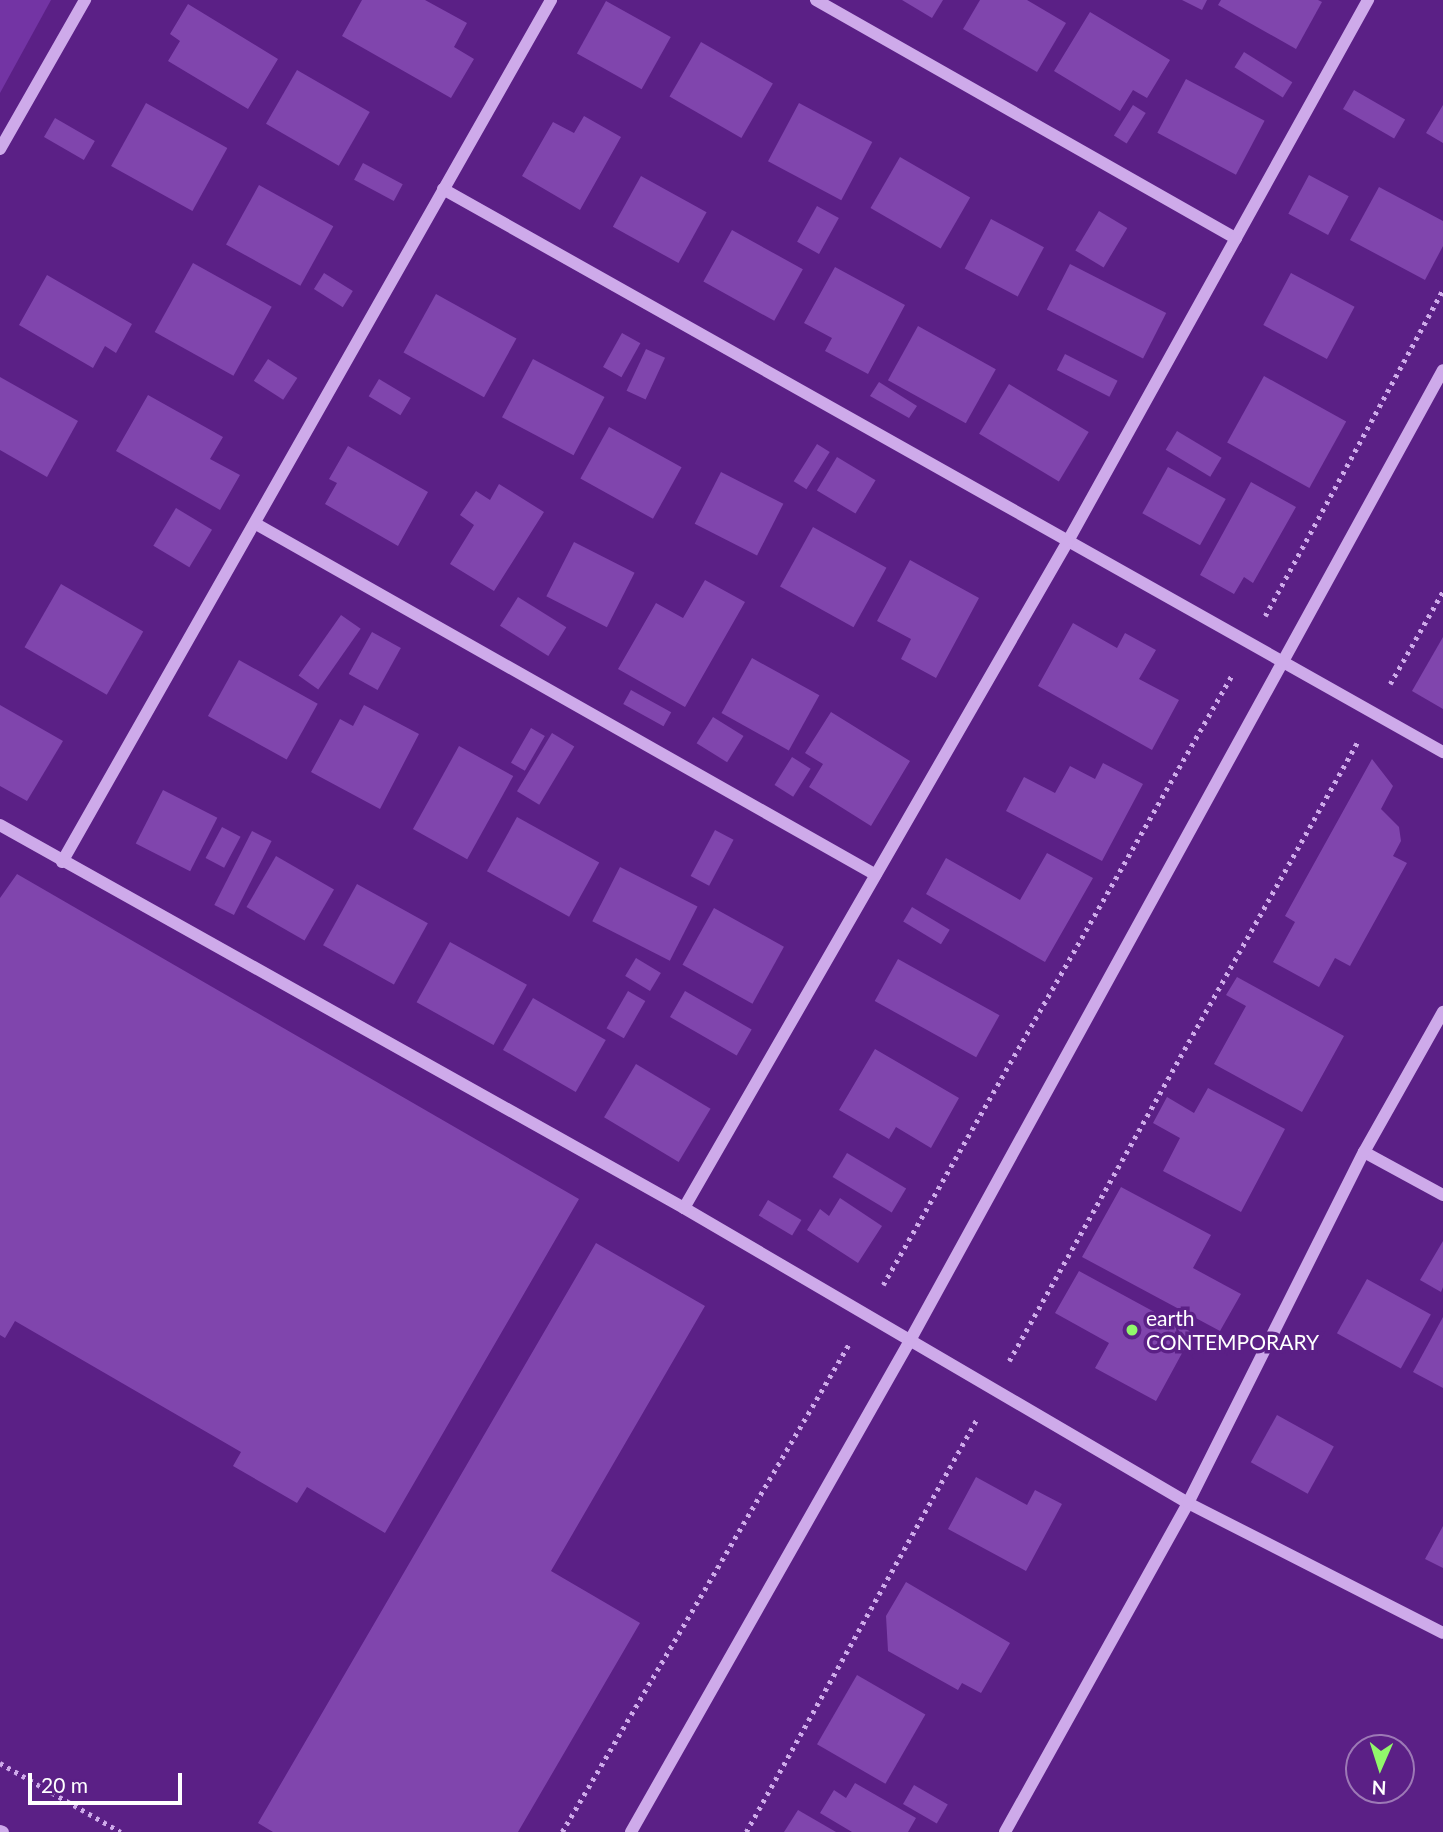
<!DOCTYPE html>
<html>
<head>
<meta charset="utf-8">
<style>
  body { margin:0 }
  #map { position:relative; width:1443px; height:1832px; overflow:hidden; background:#5b2086; font-family:Lato,sans-serif }
  div>[style] { position:absolute }
  .green>* { inset:0; background:#7334a4 }
  .building>* { inset:0; background:#8045ad; transform-origin:0 0 }
  .path>* { height:4.5px; margin-top:-2.25px; transform-origin:0; background:repeating-linear-gradient(90deg,#ceaaea 0 3.5px,transparent 0 8.5px) }
  .minor>* { height:12px; margin:-6px; padding:0 6px; transform-origin:6px; border-radius:6px; background:#ceaaea }
  .dots>* { width:19px; height:19px; translate:-50% -50%; box-sizing:border-box; border:4px solid #5b2086; border-radius:50% }
  span { translate:-50% -50%; white-space:nowrap; text-align:center; line-height:1.15; -webkit-text-stroke:7px #5b2086; paint-order:stroke }
  .poi-label { font-size:21px; color:#fff }
  .left { translate:0 -50%; text-align:left }
  .north { position:absolute; left:1345px; top:1734px; width:70px; height:70px; box-sizing:border-box; background:#5b2086; border:2px solid #9d79b6; border-radius:50%; rotate:183deg; font-size:19px; font-weight:700; line-height:28px; text-align:center; color:#fff }
  .north::after { content:''; display:block; margin:auto; width:24px; height:32px; background:#91f76b; clip-path:polygon(50% 0,100% 100%,50% 72%,0 100%) }
  .scale { position:absolute; left:28px; top:1773px; width:154px; height:32px; box-sizing:border-box; border:4px solid #fff; border-top:0; padding-left:9px; font-size:21px; line-height:24px; white-space:nowrap; color:#fff; -webkit-text-stroke:5px #5b2086; paint-order:stroke }
</style>
</head>
<body>
<div id="map">
  <div class="green">
    <i style="clip-path:polygon(0 0,51px 0,0 93px)"></i>
  </div>
  <div class="building">
    <i style="clip-path:polygon(362px 0,425px 0,467px 23px,454px 47px,474px 59px,451px 98px,342px 36px)"></i>
    <i style="clip-path:polygon(902px 0,943px 0,932px 18px)"></i>
    <i style="clip-path:polygon(980px 0,1027px 0,1066px 23px,1037px 72px,963px 29px)"></i>
    <i style="clip-path:polygon(1182px 0,1207px 0,1202px 10px)"></i>
    <i style="clip-path:polygon(1221px 0,1318px 0,1322px 2px,1296px 49px,1218px 5px)"></i>
    <i style="left:606px;top:1px;width:74px;height:60px;rotate:29deg"></i>
    <i style="clip-path:polygon(188px 4px,278px 59px,248px 109px,168px 61px,180px 41px,170px 34px)"></i>
    <i style="clip-path:polygon(1090px 12px,1170px 60px,1147px 98px,1133px 90px,1120px 111px,1054px 71px)"></i>
    <i style="left:701px;top:42px;width:83px;height:63px;rotate:30deg"></i>
    <i style="left:1244px;top:52px;width:57px;height:18px;rotate:32deg"></i>
    <i style="left:297px;top:70px;width:84px;height:62px;rotate:30deg"></i>
    <i style="left:1186px;top:79px;width:89px;height:61px;rotate:28deg"></i>
    <i style="left:1354px;top:90px;width:59px;height:22px;rotate:30deg"></i>
    <i style="left:146px;top:103px;width:93px;height:72px;rotate:29deg"></i>
    <i style="left:799px;top:103px;width:83px;height:66px;rotate:28deg"></i>
    <i style="left:1133px;top:105px;width:15px;height:36px;rotate:32deg"></i>
    <i style="clip-path:polygon(1443px 105px,1443px 143px,1426px 133px)"></i>
    <i style="clip-path:polygon(584px 116px,621px 137px,580px 210px,522px 176px,553px 122px,574px 133px)"></i>
    <i style="left:55px;top:118px;width:46px;height:22px;rotate:30deg"></i>
    <i style="left:900px;top:157px;width:81px;height:59px;rotate:30deg"></i>
    <i style="left:363px;top:163px;width:45px;height:19px;rotate:28deg"></i>
    <i style="left:1309px;top:175px;width:45px;height:44px;rotate:28deg"></i>
    <i style="left:641px;top:176px;width:75px;height:58px;rotate:29deg"></i>
    <i style="left:259px;top:185px;width:85px;height:68px;rotate:29deg"></i>
    <i style="clip-path:polygon(1379px 187px,1443px 221px,1443px 246px,1425px 280px,1350px 240px)"></i>
    <i style="left:817px;top:206px;width:25px;height:41px;rotate:29deg"></i>
    <i style="left:1099px;top:211px;width:33px;height:46px;rotate:31deg"></i>
    <i style="left:991px;top:219px;width:60px;height:56px;rotate:28deg"></i>
    <i style="left:732px;top:230px;width:81px;height:59px;rotate:29deg"></i>
    <i style="left:193px;top:263px;width:90px;height:79px;rotate:29deg"></i>
    <i style="left:1070px;top:264px;width:108px;height:51px;rotate:27deg"></i>
    <i style="clip-path:polygon(835px 267px,905px 305px,868px 374px,825px 351px,832px 338px,804px 323px)"></i>
    <i style="left:324px;top:273px;width:34px;height:19px;rotate:32deg"></i>
    <i style="left:1291px;top:273px;width:72px;height:59px;rotate:28deg"></i>
    <i style="clip-path:polygon(47px 275px,132px 324px,116px 353px,105px 346px,93px 368px,19px 325px)"></i>
    <i style="left:436px;top:294px;width:92px;height:67px;rotate:29deg"></i>
    <i style="left:918px;top:326px;width:89px;height:62px;rotate:29deg"></i>
    <i style="left:622px;top:333px;width:21px;height:39px;rotate:29deg"></i>
    <i style="left:646px;top:349px;width:21px;height:46px;rotate:25deg"></i>
    <i style="left:1065px;top:354px;width:59px;height:18px;rotate:27deg"></i>
    <i style="left:268px;top:359px;width:35px;height:26px;rotate:33deg"></i>
    <i style="left:533px;top:359px;width:81px;height:66px;rotate:28deg"></i>
    <i style="left:1264px;top:376px;width:94px;height:76px;rotate:29deg"></i>
    <i style="clip-path:polygon(0 377px,78px 421px,47px 477px,0 450px)"></i>
    <i style="left:379px;top:379px;width:37px;height:20px;rotate:31deg"></i>
    <i style="clip-path:polygon(879px 382px,917px 406px,909px 418px,870px 396px)"></i>
    <i style="left:1009px;top:384px;width:93px;height:58px;rotate:31deg"></i>
    <i style="clip-path:polygon(148px 395px,223px 437px,210px 459px,240px 475px,220px 510px,116px 451px)"></i>
    <i style="left:609px;top:427px;width:83px;height:59px;rotate:29deg"></i>
    <i style="left:1177px;top:431px;width:52px;height:22px;rotate:31deg"></i>
    <i style="left:817px;top:444px;width:15px;height:44px;rotate:32deg"></i>
    <i style="clip-path:polygon(348px 446px,428px 492px,398px 546px,325px 504px,337px 483px,329px 479px)"></i>
    <i style="left:837px;top:457px;width:45px;height:39px;rotate:31deg"></i>
    <i style="left:1168px;top:467px;width:66px;height:53px;rotate:29deg"></i>
    <i style="left:721px;top:472px;width:70px;height:58px;rotate:27deg"></i>
    <i style="clip-path:polygon(1251px 482px,1296px 507px,1253px 583px,1244px 577px,1234px 594px,1200px 575px)"></i>
    <i style="clip-path:polygon(499px 484px,544px 512px,494px 591px,450px 564px,474px 525px,460px 515px,476px 491px,490px 500px)"></i>
    <i style="left:176px;top:508px;width:42px;height:44px;rotate:31deg"></i>
    <i style="left:813px;top:527px;width:84px;height:68px;rotate:29deg"></i>
    <i style="left:574px;top:542px;width:68px;height:61px;rotate:27deg"></i>
    <i style="clip-path:polygon(910px 560px,979px 598px,936px 678px,901px 659px,911px 639px,877px 621px)"></i>
    <i style="clip-path:polygon(705px 580px,745px 602px,685px 707px,618px 669px,656px 603px,683px 618px)"></i>
    <i style="left:61px;top:584px;width:95px;height:73px;rotate:30deg"></i>
    <i style="left:518px;top:597px;width:57px;height:34px;rotate:32deg"></i>
    <i style="left:341px;top:615px;width:24px;height:74px;rotate:35deg"></i>
    <i style="clip-path:polygon(1073px 623px,1117px 648px,1125px 633px,1156px 650px,1139px 679px,1179px 700px,1152px 750px,1038px 686px)"></i>
    <i style="left:372px;top:632px;width:33px;height:48px;rotate:29deg"></i>
    <i style="clip-path:polygon(1443px 637px,1443px 709px,1412px 691px)"></i>
    <i style="left:752px;top:658px;width:77px;height:63px;rotate:29deg"></i>
    <i style="left:239px;top:660px;width:90px;height:64px;rotate:29deg"></i>
    <i style="left:631px;top:690px;width:46px;height:16px;rotate:29deg"></i>
    <i style="clip-path:polygon(0 705px,63px 741px,27px 801px,0 786px)"></i>
    <i style="clip-path:polygon(364px 705px,419px 734px,380px 809px,311px 772px,340px 719px,353px 726px)"></i>
    <i style="clip-path:polygon(831px 712px,910px 761px,871px 826px,809px 787px,823px 764px,805px 753px)"></i>
    <i style="left:713px;top:717px;width:36px;height:31px;rotate:32deg"></i>
    <i style="left:531px;top:728px;width:16px;height:40px;rotate:30deg"></i>
    <i style="left:552px;top:733px;width:26px;height:68px;rotate:31deg"></i>
    <i style="left:459px;top:746px;width:62px;height:95px;rotate:29deg"></i>
    <i style="left:792px;top:757px;width:22px;height:33px;rotate:32deg"></i>
    <i style="clip-path:polygon(1372px 759px,1393px 786px,1381px 809px,1399px 827px,1401px 841px,1393px 856px,1407px 863px,1350px 966px,1335px 958px,1319px 987px,1273px 962px,1295px 922px,1285px 916px)"></i>
    <i style="clip-path:polygon(1103px 763px,1143px 784px,1102px 861px,1006px 811px,1024px 777px,1055px 793px,1070px 766px,1095px 779px)"></i>
    <i style="left:163px;top:790px;width:61px;height:60px;rotate:27deg"></i>
    <i style="left:517px;top:817px;width:94px;height:62px;rotate:29deg"></i>
    <i style="left:222px;top:827px;width:21px;height:35px;rotate:28deg"></i>
    <i style="left:715px;top:830px;width:21px;height:52px;rotate:28deg"></i>
    <i style="left:252px;top:831px;width:22px;height:83px;rotate:27deg"></i>
    <i style="clip-path:polygon(1047px 853px,1093px 878px,1045px 962px,926px 894px,946px 858px,1020px 900px)"></i>
    <i style="left:276px;top:856px;width:67px;height:59px;rotate:30deg"></i>
    <i style="left:620px;top:867px;width:87px;height:61px;rotate:27deg"></i>
    <i style="clip-path:polygon(17px 874px,579px 1199px,385px 1533px,307px 1487px,297px 1503px,233px 1466px,241px 1452px,15px 1321px,5px 1338px,0 1335px,0 898px)"></i>
    <i style="left:357px;top:884px;width:81px;height:70px;rotate:29deg"></i>
    <i style="left:912px;top:907px;width:44px;height:17px;rotate:31deg"></i>
    <i style="left:714px;top:908px;width:80px;height:65px;rotate:29deg"></i>
    <i style="left:450px;top:942px;width:88px;height:69px;rotate:29deg"></i>
    <i style="left:636px;top:958px;width:29px;height:21px;rotate:31deg"></i>
    <i style="left:898px;top:959px;width:116px;height:48px;rotate:29deg"></i>
    <i style="clip-path:polygon(1237px 977px,1344px 1036px,1302px 1112px,1214px 1064px,1246px 1006px,1226px 995px)"></i>
    <i style="left:628px;top:991px;width:20px;height:43px;rotate:30deg"></i>
    <i style="left:685px;top:991px;width:77px;height:30px;rotate:30deg"></i>
    <i style="left:533px;top:998px;width:84px;height:60px;rotate:30deg"></i>
    <i style="clip-path:polygon(875px 1049px,959px 1098px,931px 1148px,896px 1127px,889px 1139px,839px 1110px)"></i>
    <i style="left:636px;top:1064px;width:87px;height:62px;rotate:31deg"></i>
    <i style="clip-path:polygon(1208px 1088px,1285px 1129px,1241px 1212px,1163px 1171px,1180px 1138px,1153px 1123px,1167px 1097px,1194px 1113px)"></i>
    <i style="left:847px;top:1153px;width:69px;height:28px;rotate:31deg"></i>
    <i style="clip-path:polygon(1121px 1187px,1211px 1235px,1193px 1268px,1241px 1294px,1220px 1331px,1082px 1257px)"></i>
    <i style="clip-path:polygon(840px 1198px,882px 1226px,858px 1263px,807px 1230px,820px 1209px,829px 1216px)"></i>
    <i style="left:768px;top:1200px;width:39px;height:18px;rotate:31deg"></i>
    <i style="clip-path:polygon(1443px 1241px,1443px 1287px,1441px 1292px,1420px 1280px)"></i>
    <i style="clip-path:polygon(596px 1243px,705px 1306px,551px 1571px,640px 1623px,518px 1832px,273px 1832px,258px 1823px)"></i>
    <i style="clip-path:polygon(1079px 1271px,1193px 1333px,1156px 1401px,1095px 1368px,1109px 1343px,1055px 1313px)"></i>
    <i style="left:1367px;top:1279px;width:73px;height:62px;rotate:29deg"></i>
    <i style="clip-path:polygon(1443px 1317px,1443px 1388px,1413px 1372px)"></i>
    <i style="left:1277px;top:1415px;width:65px;height:54px;rotate:29deg"></i>
    <i style="clip-path:polygon(976px 1477px,1027px 1505px,1035px 1490px,1062px 1504px,1026px 1571px,948px 1529px)"></i>
    <i style="clip-path:polygon(1443px 1526px,1443px 1568px,1425px 1559px)"></i>
    <i style="clip-path:polygon(906px 1582px,1010px 1643px,981px 1693px,962px 1683px,958px 1690px,888px 1651px,886px 1616px)"></i>
    <i style="left:857px;top:1675px;width:79px;height:80px;rotate:30deg"></i>
    <i style="clip-path:polygon(855px 1783px,916px 1818px,908px 1832px,852px 1832px,820px 1813px,834px 1790px,846px 1798px)"></i>
    <i style="left:914px;top:1785px;width:39px;height:22px;rotate:30deg"></i>
    <i style="clip-path:polygon(798px 1810px,836px 1832px,784px 1832px)"></i>
  </div>
  <div class="path">
    <i style="left:1265px;top:616px;width:372px;rotate:-61.4deg"></i>
    <i style="left:1390px;top:684px;width:107px;rotate:-60.3deg"></i>
    <i style="left:883px;top:1285px;width:705px;rotate:-60.23deg"></i>
    <i style="left:1009px;top:1361px;width:711px;rotate:-60.62deg"></i>
    <i style="left:0;top:1763px;width:139px;rotate:29.7deg"></i>
    <i style="left:562px;top:1832px;width:566px;rotate:-59.54deg"></i>
    <i style="left:746px;top:1832px;width:474px;rotate:-60.8deg"></i>
  </div>
  <div class="minor">
    <i style="left:816px;top:0;width:483px;rotate:29.6deg"></i>
    <i style="left:0;top:149px;width:172px;rotate:-60.3deg"></i>
    <i style="left:443px;top:189px;width:1148px;rotate:29.38deg"></i>
    <i style="left:256px;top:524px;width:712px;rotate:29.52deg"></i>
    <i style="left:0;top:825px;width:784px;rotate:29.25deg"></i>
    <i style="left:684px;top:1208px;width:584px;rotate:30.34deg"></i>
    <i style="left:1188px;top:1503px;width:286px;rotate:27deg"></i>
    <i style="left:62px;top:862px;width:991px;rotate:-60.43deg"></i>
    <i style="left:1364px;top:1152px;width:90px;rotate:28.6deg"></i>
    <i style="left:684px;top:1208px;width:770px;rotate:-60.07deg"></i>
    <i style="left:1068px;top:541px;width:619px;rotate:-60.99deg"></i>
    <i style="left:0;top:1831px;width:3px;rotate:18deg"></i>
    <i style="left:631px;top:1832px;width:561px;rotate:-60.42deg"></i>
    <i style="left:908px;top:1344px;width:1111px;rotate:-61.22deg"></i>
    <i style="left:1005px;top:1832px;width:376px;rotate:-60.9deg"></i>
    <i style="left:1188px;top:1503px;width:393px;rotate:-63.4deg"></i>
    <i style="left:1364px;top:1152px;width:161px;rotate:-60.6deg"></i>
  </div>
  <div class="dots">
    <i style="left:1132px;top:1330px;background:#91f76b"></i>
  </div>
  <div class="poi-label">
    <span class="left" style="left:1146px;top:1330px">earth<br>CONTEMPORARY</span>
  </div>
  <div class="north">N</div>
  <div class="scale">20 m</div>
</div>
</body>
</html>
